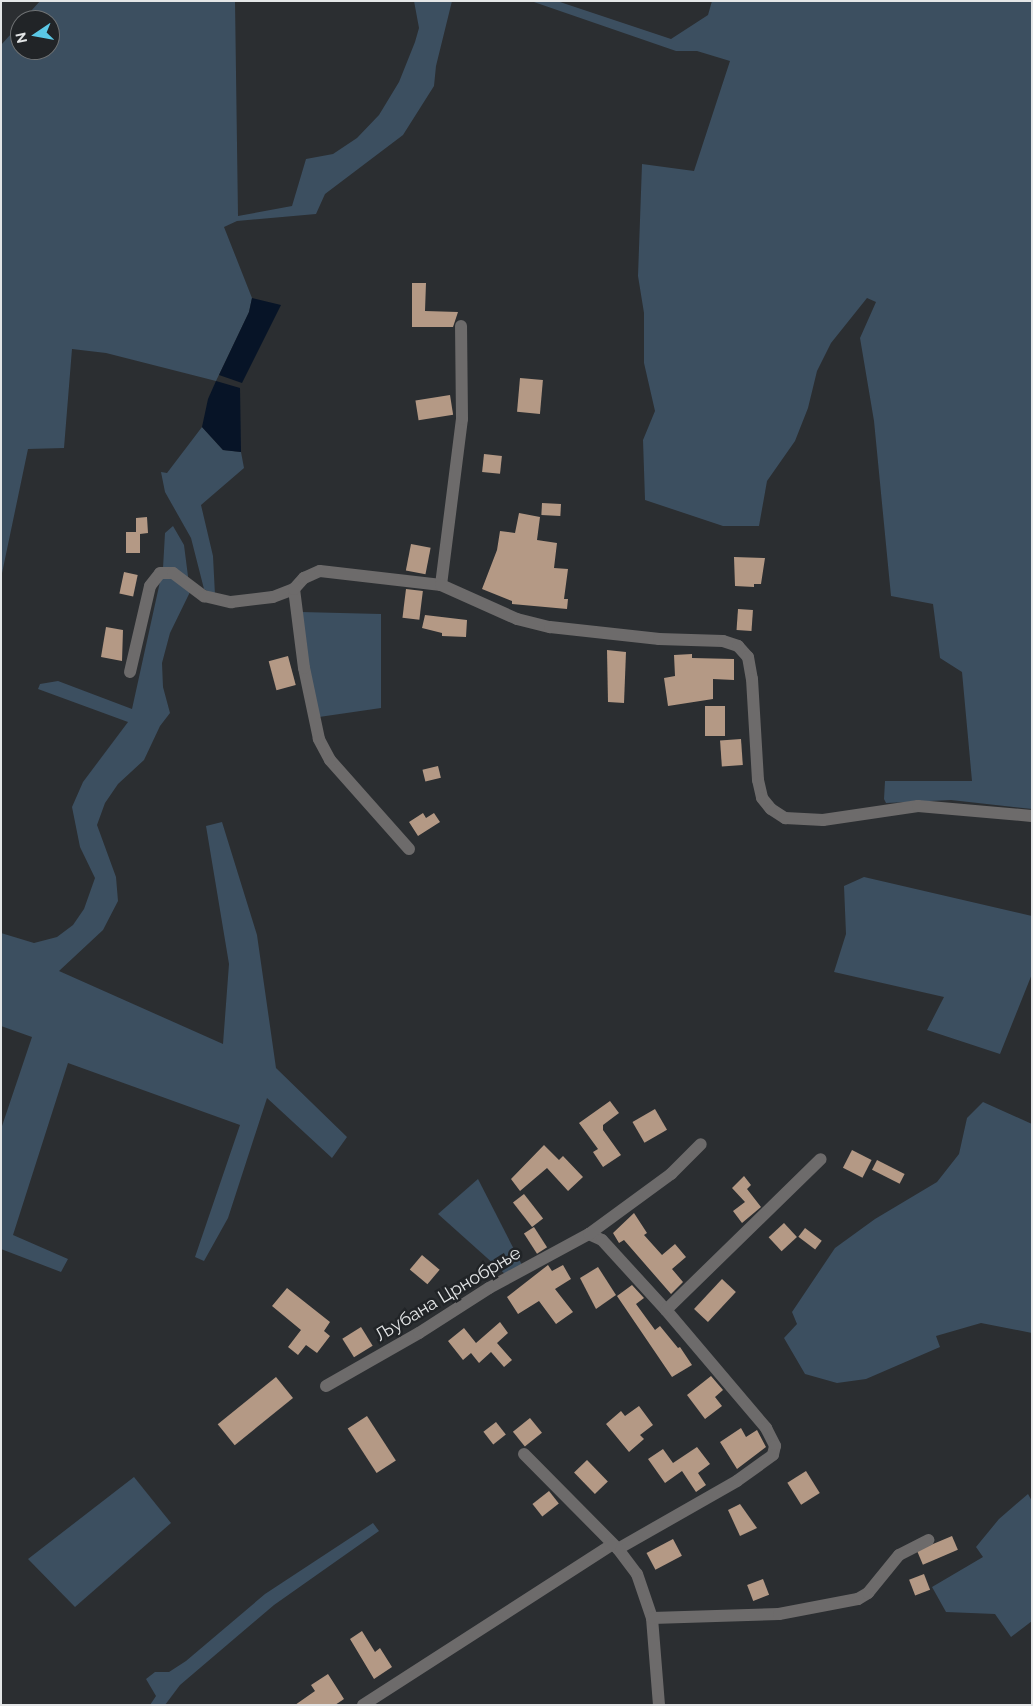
<!DOCTYPE html>
<html>
<head>
<meta charset="utf-8">
<style>
  body { margin:0 }
  #map { position:relative; width:1033px; height:1706px; overflow:hidden; background:#2b2e31; font-family:Raleway,sans-serif }
  div>[style] { position:absolute }
  .green>* { inset:0; background:#3c4f60 }
  .water>* { inset:0; background:#071427 }
  .building>* { inset:0; background:#b49985; transform-origin:0 0 }
  .minor>* { height:12px; margin:-6px; padding:0 6px; transform-origin:6px; border-radius:6px; background:#6d6b6b }
  span { translate:-50% -50%; white-space:nowrap; text-align:center; line-height:1.15; -webkit-text-stroke:5px #212427; paint-order:stroke }
  .street-label { font-size:18px; color:#e4e6e7 }
  .frame { position:absolute; inset:0; border:2px solid #e4e6e7; pointer-events:none }
  .north { position:absolute; left:10px; top:10px; width:50px; height:50px; box-sizing:border-box; background:#212427; border:1px solid #6f7274; border-radius:50%; rotate:258deg; font-size:14px; font-weight:700; line-height:20px; text-align:center; color:#e4e6e7 }
  .north::after { content:''; display:block; margin:auto; width:18px; height:22px; background:#5bc8e6; clip-path:polygon(50% 0,100% 100%,50% 72%,0 100%) }
</style>
</head>
<body>
<div id="map">
  <div class="green">
    <i style="clip-path:polygon(40px 1px,235px 1px,238px 216px,292px 206px,306px 159px,333px 154px,357px 138px,379px 115px,399px 82px,415px 42px,419px 28px,414px 1px,452px 1px,436px 66px,434px 86px,403px 135px,325px 194px,316px 214px,237px 221px,224px 227px,252px 298px,249px 312px,216px 381px,106px 353px,72px 349px,64px 448px,28px 449px,1px 578px,1px 45px,20px 24px,20px 50px,50px 50px,50px 20px,23px 20px)"></i>
    <i style="clip-path:polygon(531px 1px,557px 1px,671px 39px,708px 15px,712px 1px,1032px 1px,1032px 809px,951px 800px,886px 803px,884px 799px,885px 781px,972px 781px,962px 672px,940px 658px,933px 604px,891px 596px,874px 421px,860px 338px,876px 302px,867px 298px,831px 343px,817px 371px,808px 408px,795px 441px,767px 481px,759px 526px,723px 526px,645px 500px,643px 440px,655px 411px,644px 363px,644px 313px,638px 276px,642px 164px,694px 171px,730px 61px,697px 51px,676px 51px)"></i>
    <i style="clip-path:polygon(202px 427px,223px 450px,241px 452px,244px 468px,201px 505px,213px 556px,215px 595px,204px 589px,191px 538px,165px 492px,161px 472px,167px 473px)"></i>
    <i style="clip-path:polygon(173px 526px,184px 545px,190px 592px,170px 633px,162px 663px,163px 687px,170px 713px,160px 726px,144px 760px,118px 784px,105px 803px,97px 825px,116px 877px,118px 901px,103px 930px,59px 971px,223px 1044px,229px 964px,206px 826px,222px 822px,257px 935px,276px 1068px,347px 1137px,332px 1158px,267px 1098px,228px 1218px,204px 1261px,195px 1257px,240px 1125px,68px 1063px,13px 1235px,68px 1259px,61px 1272px,1px 1249px,1px 1129px,32px 1037px,1px 1026px,1px 933px,34px 943px,57px 937px,73px 925px,84px 909px,95px 878px,80px 847px,72px 807px,83px 782px,128px 722px,38px 689px,40px 684px,58px 681px,132px 709px,163px 568px,165px 533px)"></i>
    <i style="clip-path:polygon(301px 612px,381px 614px,381px 708px,319px 717px,308px 669px)"></i>
    <i style="clip-path:polygon(864px 877px,1032px 916px,1032px 974px,1000px 1054px,927px 1030px,944px 997px,834px 972px,846px 934px,844px 886px)"></i>
    <i style="clip-path:polygon(983px 1102px,1032px 1124px,1032px 1333px,981px 1323px,936px 1336px,940px 1347px,866px 1379px,837px 1383px,805px 1374px,784px 1338px,797px 1324px,792px 1312px,835px 1248px,875px 1219px,937px 1182px,959px 1154px,967px 1118px)"></i>
    <i style="clip-path:polygon(478px 1179px,522px 1265px,505px 1274px,438px 1214px)"></i>
    <i style="clip-path:polygon(134px 1477px,171px 1523px,75px 1607px,28px 1559px)"></i>
    <i style="clip-path:polygon(1028px 1494px,1032px 1501px,1032px 1621px,1011px 1637px,995px 1614px,946px 1612px,932px 1587px,983px 1557px,976px 1547px,999px 1519px)"></i>
    <i style="clip-path:polygon(373px 1523px,379px 1531px,274px 1605px,180px 1685px,165px 1705px,150px 1705px,156px 1696px,146px 1679px,155px 1672px,169px 1672px,186px 1661px,265px 1594px)"></i>
  </div>
  <div class="water">
    <i style="clip-path:polygon(252px 298px,281px 305px,242px 383px,219px 375px,249px 312px)"></i>
    <i style="clip-path:polygon(216px 381px,240px 388px,241px 452px,223px 450px,202px 427px,208px 399px)"></i>
  </div>
  <div class="building">
    <i style="clip-path:polygon(412px 283px,426px 283px,425px 311px,458px 312px,453px 327px,412px 327px)"></i>
    <i style="left:520px;top:378px;width:23px;height:34px;rotate:5deg"></i>
    <i style="left:450px;top:395px;width:20px;height:35px;rotate:81deg"></i>
    <i style="left:484px;top:454px;width:18px;height:18px;rotate:6deg"></i>
    <i style="left:542px;top:503px;width:19px;height:12px;rotate:3deg"></i>
    <i style="clip-path:polygon(519px 513px,540px 517px,537px 540px,557px 543px,554px 568px,568px 569px,564px 599px,568px 599px,567px 609px,512px 604px,512px 601px,482px 589px,497px 550px,500px 531px,515px 533px)"></i>
    <i style="clip-path:polygon(147px 517px,148px 533px,140px 534px,140px 553px,126px 553px,126px 532px,136px 532px,136px 518px)"></i>
    <i style="left:411px;top:544px;width:20px;height:27px;rotate:11deg"></i>
    <i style="clip-path:polygon(734px 557px,765px 558px,761px 584px,754px 584px,754px 587px,735px 586px)"></i>
    <i style="left:124px;top:572px;width:14px;height:22px;rotate:12deg"></i>
    <i style="left:406px;top:589px;width:17px;height:29px;rotate:7deg"></i>
    <i style="left:738px;top:609px;width:15px;height:21px;rotate:4deg"></i>
    <i style="clip-path:polygon(425px 615px,467px 620px,466px 637px,442px 636px,442px 633px,422px 628px)"></i>
    <i style="clip-path:polygon(106px 627px,123px 630px,122px 661px,101px 657px)"></i>
    <i style="clip-path:polygon(607px 650px,626px 652px,624px 703px,608px 702px)"></i>
    <i style="clip-path:polygon(692px 654px,692px 658px,734px 659px,734px 680px,713px 679px,713px 699px,668px 706px,664px 678px,675px 676px,674px 655px)"></i>
    <i style="left:288px;top:656px;width:30px;height:20px;rotate:75deg"></i>
    <i style="left:705px;top:706px;width:20px;height:30px"></i>
    <i style="left:741px;top:739px;width:26px;height:21px;rotate:86deg"></i>
    <i style="left:438px;top:766px;width:12px;height:16px;rotate:76deg"></i>
    <i style="clip-path:polygon(423px 813px,426px 818px,434px 813px,440px 822px,418px 836px,409px 822px)"></i>
    <i style="clip-path:polygon(610px 1101px,619px 1113px,603px 1125px,603px 1130px,621px 1155px,603px 1167px,593px 1152px,598px 1149px,579px 1123px)"></i>
    <i style="left:655px;top:1109px;width:24px;height:26px;rotate:60deg"></i>
    <i style="clip-path:polygon(544px 1145px,559px 1160px,563px 1156px,583px 1177px,568px 1191px,547px 1168px,520px 1191px,511px 1179px)"></i>
    <i style="left:852px;top:1150px;width:22px;height:20px;rotate:27deg"></i>
    <i style="left:877px;top:1160px;width:31px;height:11px;rotate:27deg"></i>
    <i style="clip-path:polygon(744px 1176px,751px 1185px,747px 1189px,761px 1207px,742px 1223px,733px 1211px,745px 1202px,732px 1188px)"></i>
    <i style="left:524px;top:1194px;width:31px;height:14px;rotate:52deg"></i>
    <i style="clip-path:polygon(634px 1213px,647px 1233px,644px 1235px,662px 1255px,675px 1244px,686px 1257px,672px 1269px,683px 1282px,671px 1294px,624px 1240px,619px 1243px,613px 1233px)"></i>
    <i style="left:784px;top:1223px;width:19px;height:21px;rotate:47deg"></i>
    <i style="left:534px;top:1227px;width:24px;height:12px;rotate:57deg"></i>
    <i style="left:805px;top:1228px;width:21px;height:11px;rotate:37deg"></i>
    <i style="left:422px;top:1255px;width:23px;height:19px;rotate:40deg"></i>
    <i style="clip-path:polygon(548px 1265px,552px 1271px,563px 1265px,571px 1279px,555px 1289px,573px 1312px,556px 1324px,539px 1301px,518px 1314px,507px 1297px)"></i>
    <i style="clip-path:polygon(598px 1267px,616px 1295px,596px 1309px,580px 1278px)"></i>
    <i style="left:722px;top:1279px;width:19px;height:41px;rotate:43deg"></i>
    <i style="clip-path:polygon(632px 1285px,644px 1298px,636px 1304px,655px 1330px,660px 1326px,678px 1348px,680px 1347px,692px 1365px,672px 1377px,617px 1296px)"></i>
    <i style="clip-path:polygon(287px 1288px,330px 1322px,324px 1331px,330px 1336px,317px 1353px,306px 1345px,298px 1355px,288px 1347px,301px 1330px,272px 1306px)"></i>
    <i style="clip-path:polygon(500px 1322px,508px 1333px,497px 1343px,512px 1360px,504px 1367px,491px 1352px,479px 1363px,471px 1353px,463px 1360px,448px 1341px,464px 1328px,476px 1343px)"></i>
    <i style="left:361px;top:1327px;width:22px;height:22px;rotate:58deg"></i>
    <i style="clip-path:polygon(711px 1376px,723px 1390px,715px 1397px,722px 1406px,705px 1419px,687px 1395px)"></i>
    <i style="left:276px;top:1377px;width:27px;height:75px;rotate:51deg"></i>
    <i style="clip-path:polygon(639px 1406px,653px 1425px,640px 1435px,644px 1439px,629px 1452px,606px 1424px,621px 1411px,625px 1416px)"></i>
    <i style="left:367px;top:1416px;width:53px;height:23px;rotate:57deg"></i>
    <i style="left:530px;top:1418px;width:19px;height:22px;rotate:51deg"></i>
    <i style="left:496px;top:1422px;width:16px;height:16px;rotate:52deg"></i>
    <i style="clip-path:polygon(741px 1428px,746px 1437px,757px 1430px,766px 1447px,737px 1469px,720px 1442px)"></i>
    <i style="clip-path:polygon(697px 1447px,710px 1464px,698px 1473px,706px 1485px,696px 1492px,682px 1471px,665px 1483px,648px 1459px,663px 1449px,673px 1463px)"></i>
    <i style="left:587px;top:1460px;width:30px;height:18px;rotate:46deg"></i>
    <i style="left:806px;top:1471px;width:26px;height:22px;rotate:58deg"></i>
    <i style="left:549px;top:1491px;width:16px;height:21px;rotate:52deg"></i>
    <i style="clip-path:polygon(740px 1504px,757px 1528px,740px 1536px,728px 1510px)"></i>
    <i style="left:952px;top:1536px;width:15px;height:38px;rotate:67deg"></i>
    <i style="left:673px;top:1539px;width:19px;height:30px;rotate:62deg"></i>
    <i style="left:924px;top:1574px;width:17px;height:16px;rotate:69deg"></i>
    <i style="left:763px;top:1579px;width:17px;height:17px;rotate:69deg"></i>
    <i style="clip-path:polygon(362px 1631px,375px 1652px,380px 1648px,392px 1667px,374px 1679px,350px 1639px)"></i>
    <i style="clip-path:polygon(328px 1674px,344px 1699px,335px 1705px,295px 1705px,315px 1691px,311px 1685px)"></i>
  </div>
  <div class="minor">
    <i style="left:441px;top:585px;width:167px;rotate:-82.8deg"></i>
    <i style="left:462px;top:419px;width:93px;rotate:-90.6deg"></i>
    <i style="left:130px;top:672px;width:88px;rotate:-76.9deg"></i>
    <i style="left:150px;top:586px;width:16px;rotate:-52deg"></i>
    <i style="left:160px;top:573px;width:13px"></i>
    <i style="left:173px;top:573px;width:39px;rotate:37deg"></i>
    <i style="left:204px;top:596px;width:28px;rotate:13deg"></i>
    <i style="left:231px;top:602px;width:42px;rotate:-6.8deg"></i>
    <i style="left:273px;top:597px;width:22px;rotate:-21deg"></i>
    <i style="left:409px;top:849px;width:119px;rotate:-131.6deg"></i>
    <i style="left:330px;top:760px;width:24px;rotate:-118deg"></i>
    <i style="left:319px;top:739px;width:73px;rotate:-101.9deg"></i>
    <i style="left:304px;top:668px;width:80px;rotate:-97.2deg"></i>
    <i style="left:294px;top:589px;width:15px;rotate:-48deg"></i>
    <i style="left:304px;top:578px;width:17px;rotate:-24deg"></i>
    <i style="left:320px;top:571px;width:122px;rotate:6.6deg"></i>
    <i style="left:441px;top:585px;width:83px;rotate:24.1deg"></i>
    <i style="left:517px;top:619px;width:34px;rotate:14deg"></i>
    <i style="left:550px;top:627px;width:110px;rotate:6.3deg"></i>
    <i style="left:659px;top:639px;width:64px;rotate:1.8deg"></i>
    <i style="left:723px;top:641px;width:16px;rotate:18deg"></i>
    <i style="left:738px;top:646px;width:15px;rotate:48deg"></i>
    <i style="left:748px;top:657px;width:22px;rotate:80deg"></i>
    <i style="left:752px;top:679px;width:101px;rotate:86.6deg"></i>
    <i style="left:758px;top:780px;width:18px;rotate:77deg"></i>
    <i style="left:762px;top:798px;width:14px;rotate:51deg"></i>
    <i style="left:771px;top:809px;width:17px;rotate:33deg"></i>
    <i style="left:785px;top:818px;width:38px;rotate:3deg"></i>
    <i style="left:823px;top:820px;width:96px;rotate:-8.4deg"></i>
    <i style="left:918px;top:806px;width:114px;rotate:5deg"></i>
    <i style="left:589px;top:1234px;width:14px;rotate:25deg"></i>
    <i style="left:602px;top:1240px;width:95px;rotate:47.6deg"></i>
    <i style="left:666px;top:1310px;width:155px;rotate:49.7deg"></i>
    <i style="left:766px;top:1428px;width:20px;rotate:63deg"></i>
    <i style="left:775px;top:1446px;width:9px;rotate:103deg"></i>
    <i style="left:773px;top:1455px;width:44px;rotate:144.2deg"></i>
    <i style="left:737px;top:1481px;width:137px;rotate:150.3deg"></i>
    <i style="left:666px;top:1310px;width:216px;rotate:-44.3deg"></i>
    <i style="left:326px;top:1386px;width:107px;rotate:-29.7deg"></i>
    <i style="left:419px;top:1333px;width:83px;rotate:-32.7deg"></i>
    <i style="left:489px;top:1288px;width:114px;rotate:-28.4deg"></i>
    <i style="left:589px;top:1234px;width:102px;rotate:-36.2deg"></i>
    <i style="left:671px;top:1174px;width:42px;rotate:-45deg"></i>
    <i style="left:524px;top:1454px;width:134px;rotate:45.3deg"></i>
    <i style="left:618px;top:1549px;width:31px;rotate:53deg"></i>
    <i style="left:637px;top:1574px;width:46px;rotate:71.2deg"></i>
    <i style="left:652px;top:1618px;width:87px;rotate:85.4deg"></i>
    <i style="left:652px;top:1618px;width:127px;rotate:-1.8deg"></i>
    <i style="left:779px;top:1614px;width:80px;rotate:-10.8deg"></i>
    <i style="left:858px;top:1599px;width:12px;rotate:-31deg"></i>
    <i style="left:868px;top:1593px;width:49px;rotate:-50.8deg"></i>
    <i style="left:899px;top:1555px;width:33px;rotate:-27deg"></i>
    <i style="left:363px;top:1705px;width:295px;rotate:-32.8deg"></i>
  </div>
  <div class="street-label">
    <span style="left:448px;top:1294px;rotate:-31deg">Љубана Црнобрње</span>
  </div>
  <div class="frame"></div>
  <div class="north">N</div>
</div>
</body>
</html>
